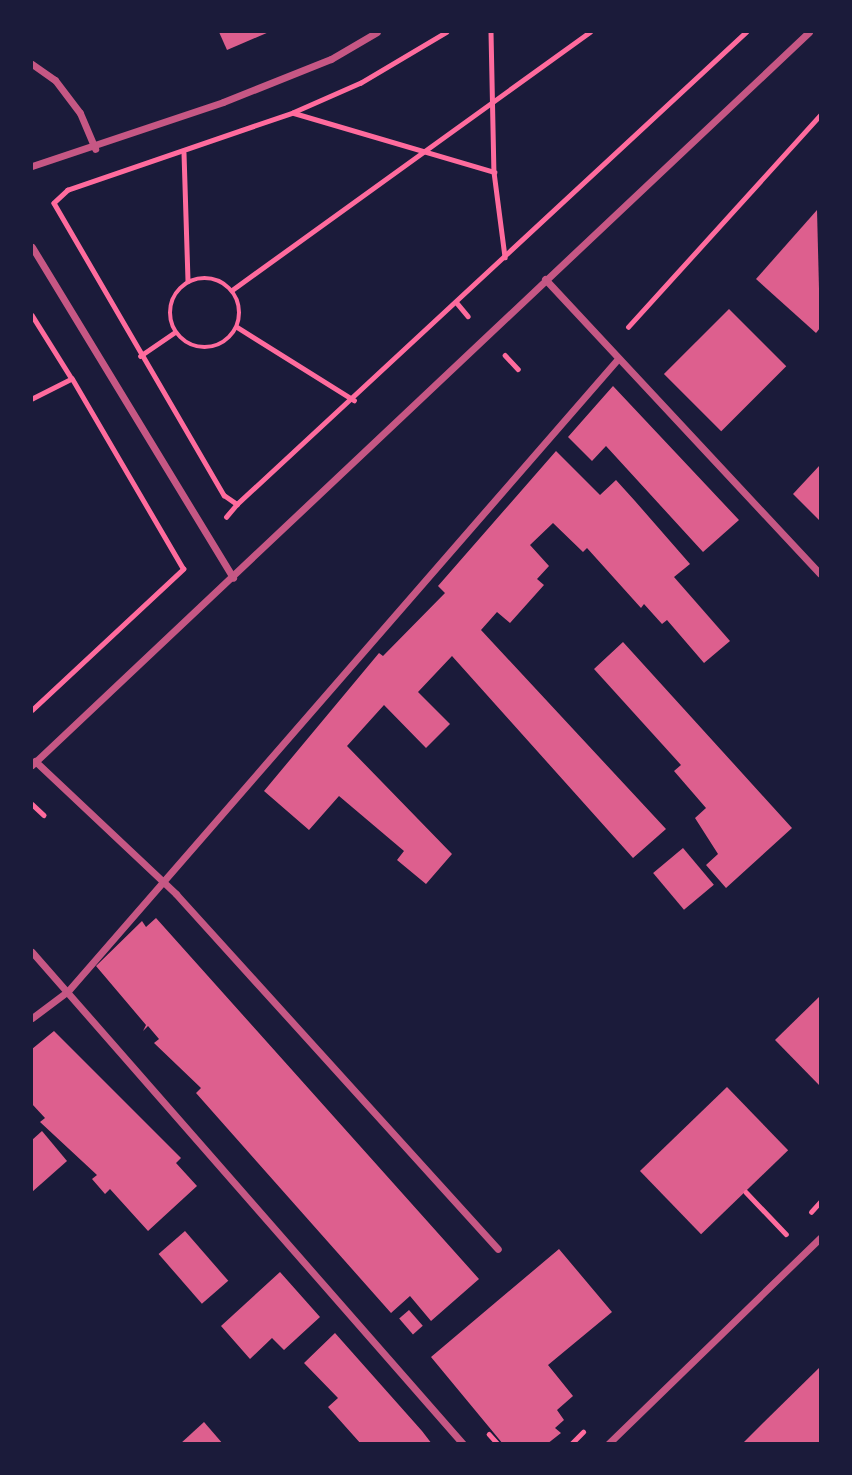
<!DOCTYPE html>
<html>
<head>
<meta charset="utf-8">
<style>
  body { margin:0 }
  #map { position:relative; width:852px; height:1475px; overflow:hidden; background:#1b1b3a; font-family:"DM Sans",sans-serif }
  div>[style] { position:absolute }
  .building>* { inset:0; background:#dd5f8e; transform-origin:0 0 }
  .path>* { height:4.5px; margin:-2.25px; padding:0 2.25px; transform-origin:2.25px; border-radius:2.25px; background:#ff6b9d }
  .path>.ring { margin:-2.25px; padding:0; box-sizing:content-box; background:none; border:4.5px solid #ff6b9d; border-radius:50% }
  .minor>* { height:7px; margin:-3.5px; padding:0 3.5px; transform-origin:3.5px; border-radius:3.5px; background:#c65784 }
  span { translate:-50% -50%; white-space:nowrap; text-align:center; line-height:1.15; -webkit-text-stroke:6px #1b1b3a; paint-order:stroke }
  .frame { position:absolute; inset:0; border:33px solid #1b1b3a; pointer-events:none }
</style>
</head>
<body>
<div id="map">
  <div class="building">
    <i style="clip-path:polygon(219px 32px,269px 32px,227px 50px)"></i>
    <i style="clip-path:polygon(817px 210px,820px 328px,816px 333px,756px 279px)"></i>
    <i style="left:729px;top:309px;width:81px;height:92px;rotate:45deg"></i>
    <i style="clip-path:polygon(613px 386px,739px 520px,703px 552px,606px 446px,592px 461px,568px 437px)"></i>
    <i style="clip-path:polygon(556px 451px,600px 495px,616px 480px,635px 501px,690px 564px,674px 577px,730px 641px,704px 663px,667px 620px,662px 624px,644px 604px,641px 608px,587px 548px,583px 552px,553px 523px,530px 545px,549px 566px,537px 579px,544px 585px,510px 623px,497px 612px,481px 630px,666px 829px,633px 858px,452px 656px,418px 692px,450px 724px,426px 748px,384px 705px,347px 746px,452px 854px,426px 884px,397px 860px,404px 851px,339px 796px,309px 830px,264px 791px,379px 653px,383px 656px,445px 593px,438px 586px)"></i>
    <i style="clip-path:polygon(820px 465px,820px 521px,793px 494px)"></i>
    <i style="clip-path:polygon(623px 642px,792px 828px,726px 888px,706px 865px,718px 854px,695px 818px,706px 808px,674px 771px,681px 765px,594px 669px)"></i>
    <i style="left:683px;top:848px;width:48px;height:39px;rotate:50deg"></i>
    <i style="clip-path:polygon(156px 918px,479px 1279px,431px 1321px,410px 1296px,391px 1313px,196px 1093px,201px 1088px,154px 1043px,159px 1039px,148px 1026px,143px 1031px,146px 1025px,96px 966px,142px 921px,146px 927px)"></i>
    <i style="clip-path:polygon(820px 996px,820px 1086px,775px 1040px)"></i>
    <i style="clip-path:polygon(54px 1031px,181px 1158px,176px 1163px,197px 1186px,148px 1231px,110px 1189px,105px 1194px,92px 1179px,97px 1175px,40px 1122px,45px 1118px,32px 1104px,32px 1049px)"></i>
    <i style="left:727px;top:1087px;width:88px;height:121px;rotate:46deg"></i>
    <i style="clip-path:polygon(42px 1131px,67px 1161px,32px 1192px,32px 1140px)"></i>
    <i style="left:185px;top:1231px;width:66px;height:35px;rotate:49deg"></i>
    <i style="clip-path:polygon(559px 1249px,612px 1312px,548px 1365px,573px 1396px,557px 1410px,564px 1420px,555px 1428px,561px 1433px,547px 1444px,503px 1444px,431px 1357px)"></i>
    <i style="clip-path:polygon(280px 1272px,320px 1317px,284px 1350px,272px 1338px,250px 1359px,221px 1326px)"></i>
    <i style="left:409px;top:1310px;width:21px;height:13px;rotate:49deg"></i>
    <i style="clip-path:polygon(335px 1333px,422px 1431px,432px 1444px,361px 1444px,328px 1407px,338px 1398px,304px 1363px)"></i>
    <i style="clip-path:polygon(820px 1367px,820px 1444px,742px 1444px,757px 1429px)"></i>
    <i style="clip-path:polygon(204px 1422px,223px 1444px,180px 1444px)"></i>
  </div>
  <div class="path">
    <i style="left:447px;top:32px;width:100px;rotate:149.3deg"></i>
    <i style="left:361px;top:83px;width:74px;rotate:156.2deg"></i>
    <i style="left:293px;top:113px;width:238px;rotate:161.1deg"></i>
    <i style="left:68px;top:190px;width:19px;rotate:137deg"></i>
    <i style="left:54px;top:203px;width:338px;rotate:59.8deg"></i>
    <i style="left:224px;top:495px;width:16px;rotate:35deg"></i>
    <i style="left:237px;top:504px;width:694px;rotate:-42.84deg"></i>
    <i style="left:491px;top:32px;width:140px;rotate:88.8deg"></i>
    <i style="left:494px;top:172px;width:86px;rotate:82.6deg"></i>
    <i style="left:294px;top:113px;width:209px;rotate:16.4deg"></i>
    <i style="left:184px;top:153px;width:128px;rotate:88.2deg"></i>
    <i class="ring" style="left:170px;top:278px;width:65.5px;height:65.5px"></i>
    <i style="left:232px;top:290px;width:441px;rotate:-35.8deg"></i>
    <i style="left:457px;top:303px;width:17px;rotate:50deg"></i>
    <i style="left:32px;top:315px;width:75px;rotate:58deg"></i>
    <i style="left:72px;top:379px;width:45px;rotate:153.4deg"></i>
    <i style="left:237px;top:327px;width:138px;rotate:32deg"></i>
    <i style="left:628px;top:327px;width:286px;rotate:-47.8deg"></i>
    <i style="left:505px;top:355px;width:19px;rotate:47deg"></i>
    <i style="left:140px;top:356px;width:42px;rotate:-34.4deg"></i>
    <i style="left:226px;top:517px;width:17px;rotate:-50deg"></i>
    <i style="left:32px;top:710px;width:207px;rotate:-43deg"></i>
    <i style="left:183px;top:569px;width:220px;rotate:-120.3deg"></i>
    <i style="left:32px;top:804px;width:16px;rotate:43deg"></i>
    <i style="left:746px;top:1192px;width:58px;rotate:46.4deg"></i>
    <i style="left:811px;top:1212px;width:13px;rotate:-48deg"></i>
    <i style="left:489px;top:1434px;width:13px;rotate:48deg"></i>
    <i style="left:571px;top:1444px;width:17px;rotate:-45deg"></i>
  </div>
  <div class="minor">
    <i style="left:32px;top:64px;width:28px;rotate:35deg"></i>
    <i style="left:55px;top:80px;width:41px;rotate:52.9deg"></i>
    <i style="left:80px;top:113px;width:39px;rotate:67deg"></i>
    <i style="left:32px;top:166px;width:201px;rotate:-18.5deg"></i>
    <i style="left:223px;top:102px;width:116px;rotate:-21.7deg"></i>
    <i style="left:331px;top:59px;width:53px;rotate:-30.4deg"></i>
    <i style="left:32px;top:247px;width:387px;rotate:58.7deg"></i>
    <i style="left:545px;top:279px;width:403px;rotate:47deg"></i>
    <i style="left:35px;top:761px;width:194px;rotate:43.3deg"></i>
    <i style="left:176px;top:894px;width:479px;rotate:47.8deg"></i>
    <i style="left:32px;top:765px;width:1068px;rotate:-43.33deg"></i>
    <i style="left:32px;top:952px;width:654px;rotate:48.78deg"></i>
    <i style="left:32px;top:1018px;width:45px;rotate:-36.9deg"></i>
    <i style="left:68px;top:991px;width:835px;rotate:-48.98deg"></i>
    <i style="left:608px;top:1444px;width:296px;rotate:-44.2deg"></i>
  </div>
  <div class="frame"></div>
</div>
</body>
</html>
